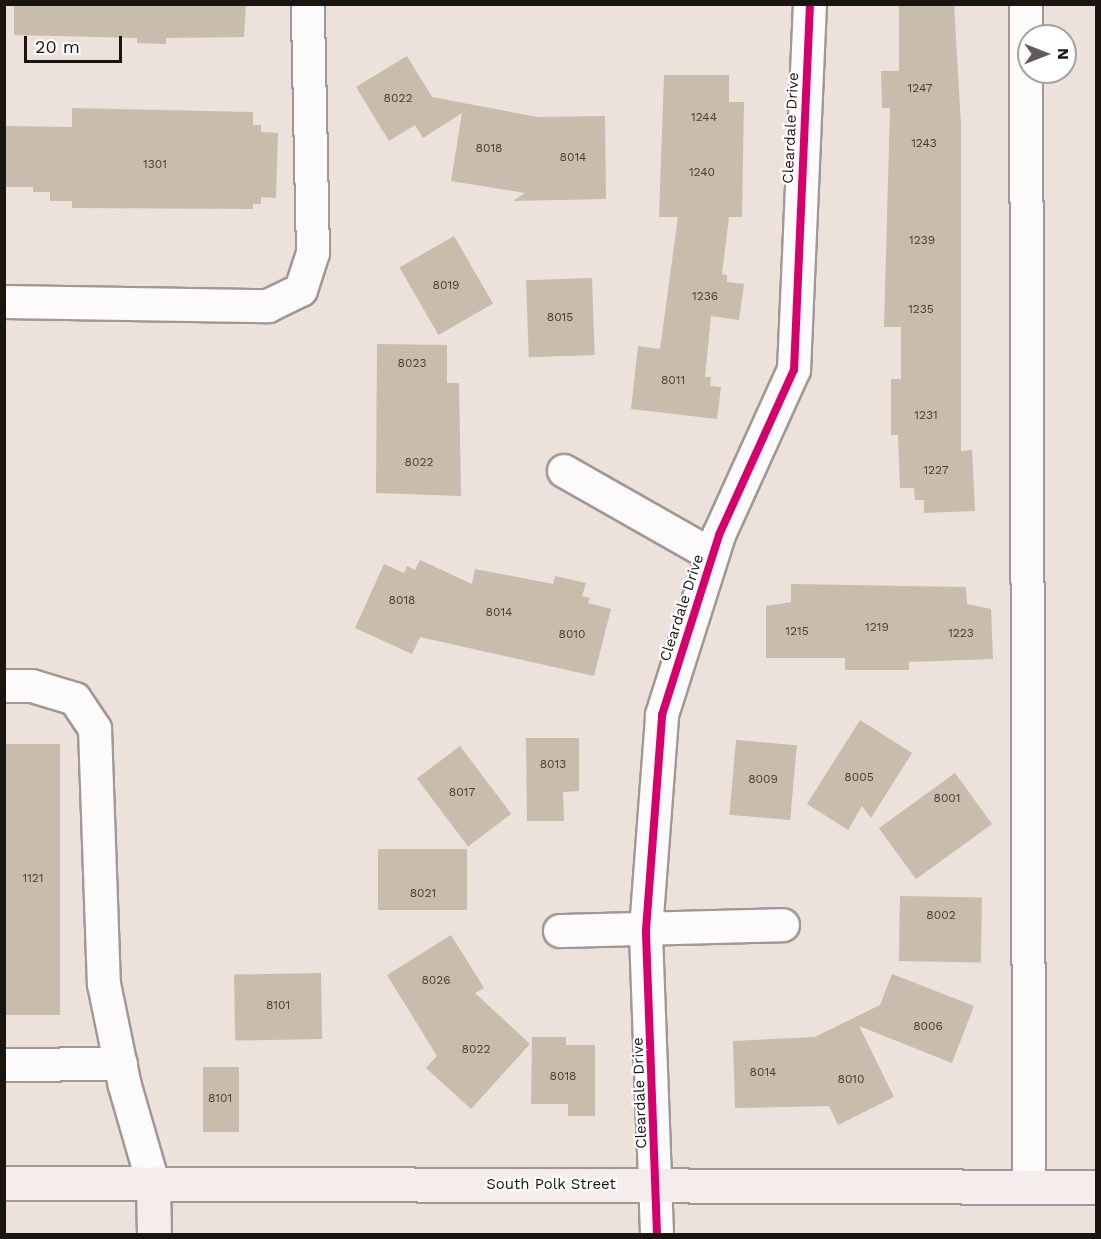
<!DOCTYPE html>
<html>
<head>
<meta charset="utf-8">
<style>
  body { margin:0 }
  #map { position:relative; width:1101px; height:1239px; overflow:hidden; background:#ece1db; font-family:"Work Sans",sans-serif }
  div>[style] { position:absolute }
  .building>* { inset:0; background:#c8bcac; transform-origin:0 0 }
  .roads { filter:drop-shadow(2px 0 #a09894) drop-shadow(-2px 0 #a09894) drop-shadow(0 2px #a09894) drop-shadow(0 -2px #a09894) }
  .minor>* { height:32px; margin:-16px; padding:0 16px; transform-origin:16px; border-radius:16px; background:#fcfafa }
  .major>* { height:33px; margin:-16.5px; padding:0 16.5px; transform-origin:16.5px; border-radius:16.5px; background:#f5edec }
  .cycleway>* { height:8px; margin:-4px; padding:0 4px; transform-origin:4px; border-radius:4px; background:#d6006c }
  span { translate:-50% -50%; white-space:nowrap; text-align:center; line-height:1.15; -webkit-text-stroke:4.5px #fff; paint-order:stroke }
  .number-label { font-size:12px; color:#463f38 }
  .number-label span { -webkit-text-stroke-width:0 }
  .street-label { font-size:15px; color:#1b1511 }
  .frame { position:absolute; inset:0; border:6px solid #1b1511; pointer-events:none }
  .north { position:absolute; left:1017px; top:24px; width:60px; height:60px; box-sizing:border-box; background:#fff; border:2px solid #a4a1a0; border-radius:50%; rotate:90deg; font-size:16px; font-weight:700; line-height:24px; text-align:center; color:#1b1511 }
  .north::after { content:''; display:block; margin:auto; width:21px; height:27px; background:#645c58; clip-path:polygon(50% 0,100% 100%,50% 72%,0 100%) }
  .scale { position:absolute; left:24px; top:36px; width:98px; height:27px; box-sizing:border-box; border:3px solid #1b1511; border-top:0; padding-left:8px; font-size:18px; line-height:21px; white-space:nowrap; color:#1b1511; -webkit-text-stroke:4px #fff; paint-order:stroke }
</style>
</head>
<body>
<div id="map">
  <div class="building">
    <i style="clip-path:polygon(14px 4px,246px 4px,244px 37px,166px 38px,166px 44px,137px 43px,137px 38px,14px 35px)"></i>
    <i style="clip-path:polygon(899px 4px,954px 4px,961px 124px,961px 451px,972px 450px,975px 511px,924px 513px,924px 500px,915px 500px,914px 488px,900px 488px,898px 435px,891px 435px,891px 379px,901px 379px,901px 327px,884px 327px,890px 108px,882px 108px,881px 71px,899px 71px)"></i>
    <i style="clip-path:polygon(407px 56px,432px 97px,537px 117px,605px 116px,606px 199px,513px 201px,525px 193px,451px 181px,462px 113px,423px 138px,415px 125px,389px 141px,356px 87px)"></i>
    <i style="clip-path:polygon(664px 75px,729px 75px,729px 102px,744px 102px,742px 217px,729px 217px,722px 274px,727px 275px,727px 282px,744px 284px,739px 320px,711px 316px,705px 377px,711px 377px,710px 386px,721px 387px,717px 419px,631px 409px,638px 346px,660px 349px,678px 217px,659px 217px)"></i>
    <i style="clip-path:polygon(72px 108px,253px 112px,253px 125px,261px 125px,261px 132px,278px 133px,276px 198px,261px 197px,261px 204px,253px 204px,253px 209px,72px 208px,72px 201px,50px 201px,50px 192px,33px 192px,33px 187px,4px 187px,4px 126px,72px 127px)"></i>
    <i style="left:454px;top:236px;width:78px;height:63px;rotate:60deg"></i>
    <i style="left:592px;top:278px;width:77px;height:66px;rotate:88deg"></i>
    <i style="clip-path:polygon(377px 344px,447px 345px,447px 383px,459px 383px,461px 496px,376px 493px)"></i>
    <i style="clip-path:polygon(420px 560px,472px 584px,475px 569px,553px 584px,555px 576px,586px 583px,582px 596px,590px 598px,588px 603px,611px 609px,594px 676px,420px 637px,412px 654px,355px 628px,384px 564px,404px 573px,407px 566px,415px 570px)"></i>
    <i style="clip-path:polygon(791px 584px,966px 587px,967px 604px,991px 609px,993px 659px,909px 662px,909px 670px,845px 670px,845px 658px,766px 658px,766px 606px,791px 602px)"></i>
    <i style="clip-path:polygon(860px 720px,912px 753px,871px 818px,862px 806px,848px 830px,807px 804px)"></i>
    <i style="clip-path:polygon(526px 738px,579px 738px,579px 791px,563px 792px,564px 821px,527px 821px)"></i>
    <i style="left:736px;top:740px;width:61px;height:75px;rotate:5deg"></i>
    <i style="left:4px;top:744px;width:56px;height:271px"></i>
    <i style="left:460px;top:746px;width:85px;height:54px;rotate:53deg"></i>
    <i style="left:955px;top:773px;width:63px;height:94px;rotate:54deg"></i>
    <i style="left:378px;top:849px;width:89px;height:61px"></i>
    <i style="left:900px;top:896px;width:82px;height:65px;rotate:1deg"></i>
    <i style="clip-path:polygon(451px 935px,484px 988px,475px 993px,530px 1044px,471px 1109px,426px 1068px,437px 1056px,387px 975px)"></i>
    <i style="left:321px;top:973px;width:66px;height:87px;rotate:89deg"></i>
    <i style="clip-path:polygon(892px 974px,974px 1006px,952px 1063px,859px 1026px,894px 1097px,838px 1125px,829px 1106px,735px 1108px,733px 1041px,815px 1037px,880px 1005px)"></i>
    <i style="clip-path:polygon(532px 1037px,566px 1037px,566px 1045px,595px 1045px,595px 1116px,568px 1116px,568px 1104px,531px 1104px)"></i>
    <i style="left:203px;top:1067px;width:36px;height:65px"></i>
  </div>
  <div class="roads">
    <div class="minor">
      <i style="left:1026px;top:4px;width:1183px;rotate:89.85deg"></i>
      <i style="left:4px;top:302px;width:264px;rotate:0.9deg"></i>
      <i style="left:268px;top:306px;width:37px;rotate:-26deg"></i>
      <i style="left:301px;top:290px;width:39px;rotate:-72deg"></i>
      <i style="left:313px;top:253px;width:249px;rotate:-91.2deg"></i>
      <i style="left:564px;top:471px;width:170px;rotate:29.6deg"></i>
      <i style="left:4px;top:686px;width:28px"></i>
      <i style="left:32px;top:686px;width:45px;rotate:16.8deg"></i>
      <i style="left:75px;top:699px;width:36px;rotate:56deg"></i>
      <i style="left:95px;top:729px;width:255px;rotate:88deg"></i>
      <i style="left:104px;top:984px;width:104px;rotate:78.4deg"></i>
      <i style="left:125px;top:1086px;width:101px;rotate:73.9deg"></i>
      <i style="left:560px;top:931px;width:223px;rotate:-1.5deg"></i>
      <i style="left:4px;top:1065px;width:117px;rotate:-0.5deg"></i>
      <i style="left:657px;top:1234px;width:304px;rotate:-92.1deg"></i>
      <i style="left:646px;top:930px;width:216px;rotate:-85.7deg"></i>
      <i style="left:662px;top:715px;width:189px;rotate:-72.4deg"></i>
      <i style="left:719px;top:535px;width:181px;rotate:-65.6deg"></i>
      <i style="left:794px;top:370px;width:366px;rotate:-87.5deg"></i>
    </div>
    <div class="major">
      <i style="left:4px;top:1183px;width:1092px;rotate:0.21deg"></i>
      <i style="left:153px;top:1183px;width:51px;rotate:88.9deg"></i>
    </div>
  </div>
  <div class="cycleway">
    <i style="left:657px;top:1234px;width:304px;rotate:-92.1deg"></i>
    <i style="left:646px;top:930px;width:216px;rotate:-85.7deg"></i>
    <i style="left:662px;top:715px;width:189px;rotate:-72.4deg"></i>
    <i style="left:719px;top:535px;width:181px;rotate:-65.6deg"></i>
    <i style="left:794px;top:370px;width:366px;rotate:-87.5deg"></i>
  </div>
  <div class="number-label">
    <span style="left:920px;top:89px">1247</span>
    <span style="left:398px;top:99px">8022</span>
    <span style="left:704px;top:118px">1244</span>
    <span style="left:924px;top:144px">1243</span>
    <span style="left:489px;top:149px">8018</span>
    <span style="left:573px;top:158px">8014</span>
    <span style="left:155px;top:165px">1301</span>
    <span style="left:702px;top:173px">1240</span>
    <span style="left:922px;top:241px">1239</span>
    <span style="left:446px;top:286px">8019</span>
    <span style="left:705px;top:297px">1236</span>
    <span style="left:921px;top:310px">1235</span>
    <span style="left:560px;top:318px">8015</span>
    <span style="left:412px;top:364px">8023</span>
    <span style="left:673px;top:381px">8011</span>
    <span style="left:926px;top:416px">1231</span>
    <span style="left:419px;top:463px">8022</span>
    <span style="left:936px;top:471px">1227</span>
    <span style="left:402px;top:601px">8018</span>
    <span style="left:499px;top:613px">8014</span>
    <span style="left:877px;top:628px">1219</span>
    <span style="left:797px;top:632px">1215</span>
    <span style="left:961px;top:634px">1223</span>
    <span style="left:572px;top:635px">8010</span>
    <span style="left:553px;top:765px">8013</span>
    <span style="left:859px;top:778px">8005</span>
    <span style="left:763px;top:780px">8009</span>
    <span style="left:462px;top:793px">8017</span>
    <span style="left:947px;top:799px">8001</span>
    <span style="left:33px;top:879px">1121</span>
    <span style="left:423px;top:894px">8021</span>
    <span style="left:941px;top:916px">8002</span>
    <span style="left:436px;top:981px">8026</span>
    <span style="left:278px;top:1006px">8101</span>
    <span style="left:928px;top:1027px">8006</span>
    <span style="left:476px;top:1050px">8022</span>
    <span style="left:763px;top:1073px">8014</span>
    <span style="left:563px;top:1077px">8018</span>
    <span style="left:851px;top:1080px">8010</span>
    <span style="left:220px;top:1099px">8101</span>
  </div>
  <div class="street-label">
    <span style="left:791px;top:128px;rotate:-87deg">Cleardale Drive</span>
    <span style="left:682px;top:608px;rotate:-72deg">Cleardale Drive</span>
    <span style="left:640px;top:1093px;rotate:-92deg">Cleardale Drive</span>
    <span style="left:551px;top:1185px">South Polk Street</span>
  </div>
  <div class="frame"></div>
  <div class="north">N</div>
  <div class="scale">20 m</div>
</div>
</body>
</html>
